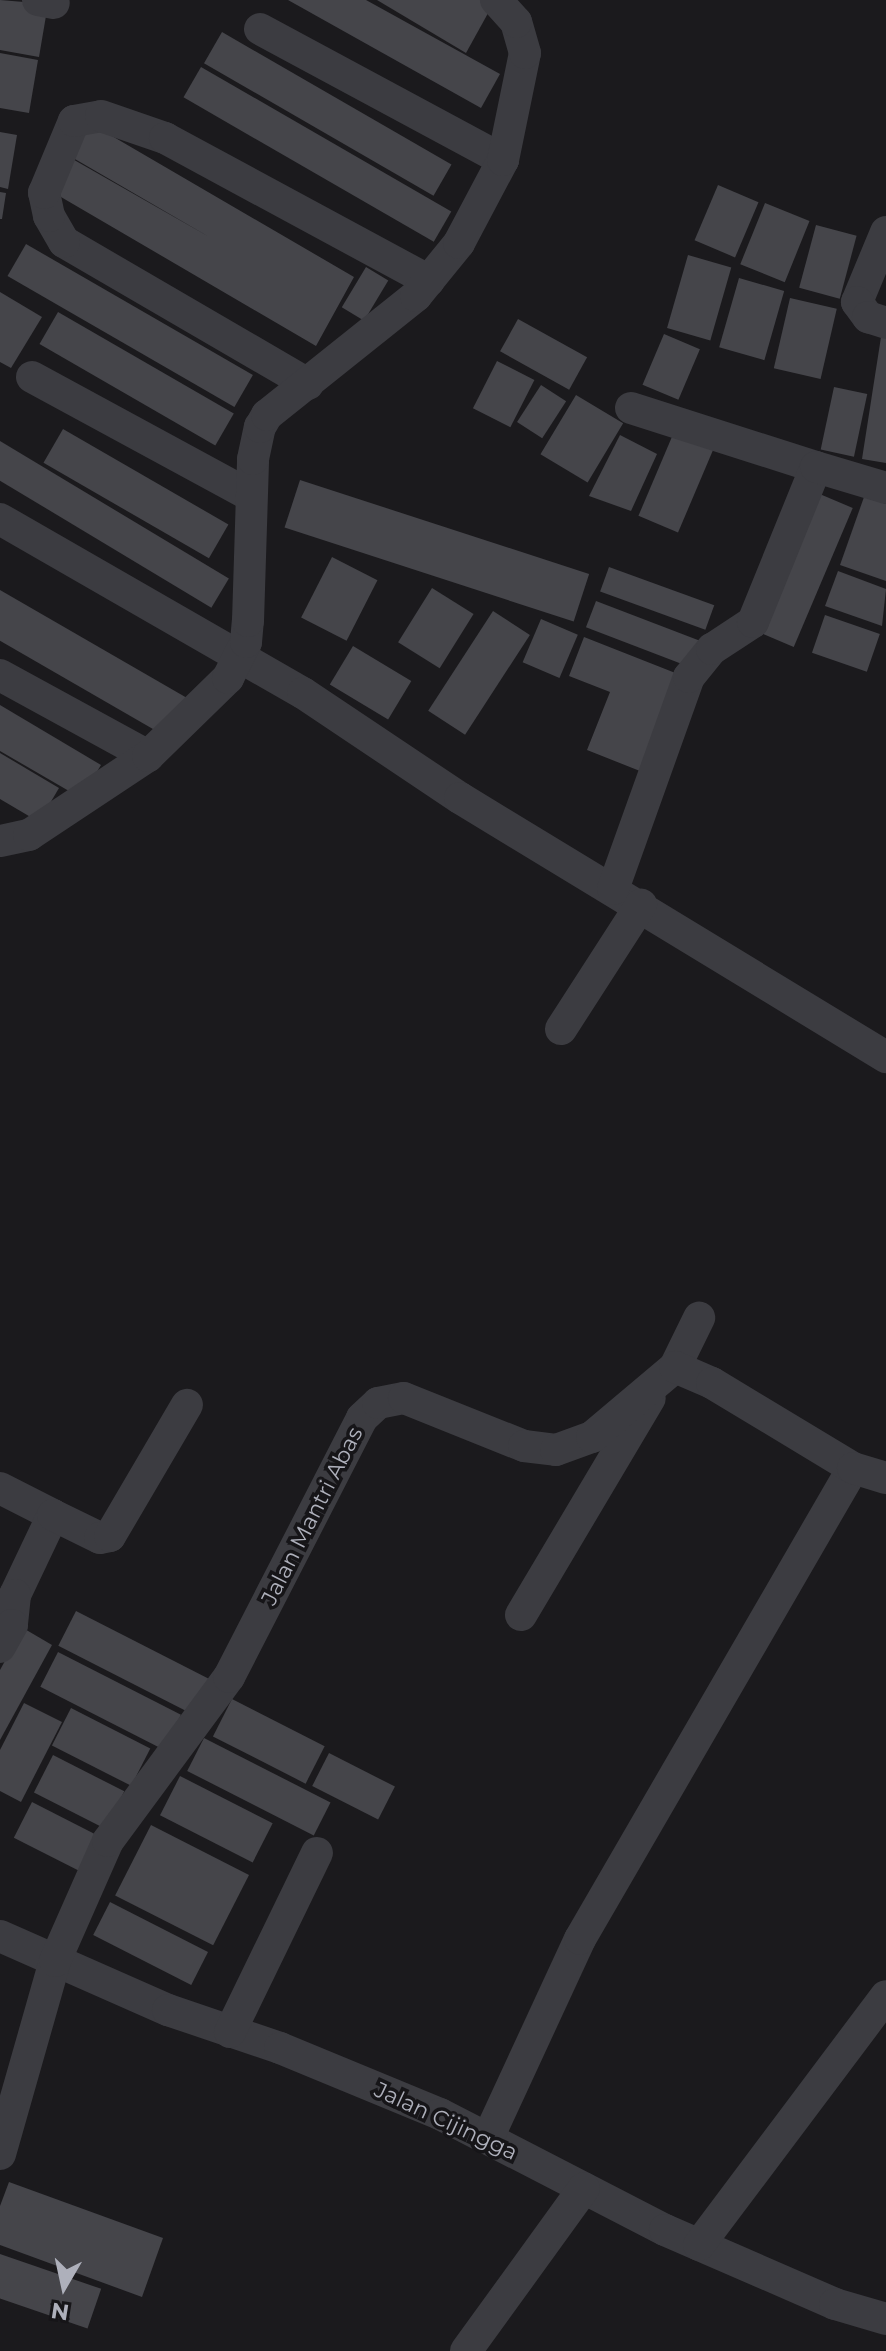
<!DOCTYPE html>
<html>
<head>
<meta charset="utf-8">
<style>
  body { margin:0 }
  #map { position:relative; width:886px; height:2351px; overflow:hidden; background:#1b1a1d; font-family:Montserrat,sans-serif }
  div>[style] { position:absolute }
  .building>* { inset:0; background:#45454a; transform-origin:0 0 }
  .minor>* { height:32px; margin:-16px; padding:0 16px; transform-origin:16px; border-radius:16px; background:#3c3c41 }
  span { translate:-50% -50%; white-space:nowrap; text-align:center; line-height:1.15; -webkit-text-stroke:7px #161518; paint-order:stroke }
  .street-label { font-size:22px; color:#aeb0bb }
  .north { position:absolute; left:24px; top:2247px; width:80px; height:80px; -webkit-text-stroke:6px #161518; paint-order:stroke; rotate:189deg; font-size:22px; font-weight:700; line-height:32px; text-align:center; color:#aeb0bb }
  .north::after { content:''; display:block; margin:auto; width:28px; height:36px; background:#aeb0bb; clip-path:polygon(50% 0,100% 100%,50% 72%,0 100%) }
</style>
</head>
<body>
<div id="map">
  <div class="building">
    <i style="clip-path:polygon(0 0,48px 4px,39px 57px,0 50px)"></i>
    <i style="clip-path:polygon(288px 0,366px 0,500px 74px,481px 108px)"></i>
    <i style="clip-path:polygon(377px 0,482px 0,492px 6px,466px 53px)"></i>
    <i style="left:222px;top:32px;width:265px;height:36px;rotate:30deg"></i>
    <i style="clip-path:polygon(0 53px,38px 60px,29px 113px,0 108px)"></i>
    <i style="left:201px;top:67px;width:289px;height:35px;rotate:30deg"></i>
    <i style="clip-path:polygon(88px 122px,354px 277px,316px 346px,49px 190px,69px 157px,211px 238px,68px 155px)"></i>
    <i style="clip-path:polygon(0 132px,17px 135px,8px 189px,0 187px)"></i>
    <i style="left:718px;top:185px;width:44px;height:60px;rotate:23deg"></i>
    <i style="clip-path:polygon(0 192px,6px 193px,2px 219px,0 219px)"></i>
    <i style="left:765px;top:203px;width:48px;height:66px;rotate:22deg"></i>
    <i style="left:816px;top:225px;width:42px;height:65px;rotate:15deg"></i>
    <i style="left:26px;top:244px;width:262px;height:37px;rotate:30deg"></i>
    <i style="left:688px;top:255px;width:45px;height:76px;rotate:16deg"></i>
    <i style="left:366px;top:267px;width:26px;height:47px;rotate:31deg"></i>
    <i style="left:739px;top:278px;width:47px;height:72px;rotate:16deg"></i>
    <i style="clip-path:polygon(0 292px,42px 317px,11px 368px,0 362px)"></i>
    <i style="left:790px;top:298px;width:48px;height:72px;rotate:13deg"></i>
    <i style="left:58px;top:312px;width:203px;height:37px;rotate:30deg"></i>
    <i style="left:518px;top:319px;width:79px;height:37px;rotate:29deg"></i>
    <i style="left:664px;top:334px;width:39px;height:55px;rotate:23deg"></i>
    <i style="clip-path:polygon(881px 337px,886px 338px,886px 463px,862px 459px)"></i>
    <i style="left:497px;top:361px;width:42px;height:53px;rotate:27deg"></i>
    <i style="left:541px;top:385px;width:30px;height:44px;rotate:33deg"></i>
    <i style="left:834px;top:387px;width:34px;height:64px;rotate:12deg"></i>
    <i style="left:576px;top:395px;width:55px;height:69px;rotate:31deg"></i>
    <i style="left:63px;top:429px;width:191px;height:39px;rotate:30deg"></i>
    <i style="left:674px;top:432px;width:43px;height:91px;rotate:23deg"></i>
    <i style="clip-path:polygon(620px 435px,657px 454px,631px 511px,589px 496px)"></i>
    <i style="left:0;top:441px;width:267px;height:34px;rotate:31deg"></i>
    <i style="left:300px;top:480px;width:304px;height:50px;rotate:18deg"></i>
    <i style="left:815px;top:492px;width:41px;height:151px;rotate:23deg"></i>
    <i style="clip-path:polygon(864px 497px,886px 504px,886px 581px,840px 565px)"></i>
    <i style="left:332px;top:557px;width:51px;height:68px;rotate:27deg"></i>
    <i style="left:609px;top:567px;width:112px;height:26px;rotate:20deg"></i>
    <i style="clip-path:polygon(838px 571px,886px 589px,882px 626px,825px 606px)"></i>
    <i style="left:432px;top:588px;width:49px;height:64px;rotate:32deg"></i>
    <i style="left:0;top:590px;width:216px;height:44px;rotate:30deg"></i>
    <i style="left:596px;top:601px;width:114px;height:28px;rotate:21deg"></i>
    <i style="left:493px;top:611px;width:44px;height:119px;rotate:33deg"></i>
    <i style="left:825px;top:615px;width:58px;height:40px;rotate:19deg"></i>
    <i style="left:541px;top:619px;width:40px;height:47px;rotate:23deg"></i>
    <i style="clip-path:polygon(584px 637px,683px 676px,645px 773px,587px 750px,610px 692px,569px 676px)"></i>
    <i style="left:353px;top:646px;width:68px;height:45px;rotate:31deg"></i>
    <i style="clip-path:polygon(0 705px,101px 765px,81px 798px,0 751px)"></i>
    <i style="clip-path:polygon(0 753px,59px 788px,39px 822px,0 799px)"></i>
    <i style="left:76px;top:1611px;width:149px;height:39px;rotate:27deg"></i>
    <i style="clip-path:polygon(23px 1628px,52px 1645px,0 1740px,0 1670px)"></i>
    <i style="left:58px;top:1652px;width:138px;height:39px;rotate:27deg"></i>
    <i style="left:232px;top:1699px;width:104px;height:42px;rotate:27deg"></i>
    <i style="clip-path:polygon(24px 1703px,62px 1722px,21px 1802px,0 1791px,0 1750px)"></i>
    <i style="left:71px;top:1708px;width:89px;height:42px;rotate:27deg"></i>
    <i style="left:204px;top:1738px;width:142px;height:37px;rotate:27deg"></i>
    <i style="left:329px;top:1753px;width:74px;height:37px;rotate:27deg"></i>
    <i style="left:53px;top:1755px;width:80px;height:42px;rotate:27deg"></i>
    <i style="left:180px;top:1776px;width:104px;height:44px;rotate:27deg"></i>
    <i style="left:32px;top:1802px;width:77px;height:40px;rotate:27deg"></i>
    <i style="left:151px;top:1825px;width:110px;height:79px;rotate:27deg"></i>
    <i style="left:110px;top:1902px;width:110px;height:37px;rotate:27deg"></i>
    <i style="clip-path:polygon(9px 2182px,163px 2238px,142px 2297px,0 2245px,0 2206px)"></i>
    <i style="left:0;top:2254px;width:107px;height:42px;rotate:19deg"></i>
  </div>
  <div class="minor">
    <i style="left:38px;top:0;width:16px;rotate:11deg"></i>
    <i style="left:260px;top:29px;width:276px;rotate:28.3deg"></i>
    <i style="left:886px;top:232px;width:76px;rotate:112.5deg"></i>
    <i style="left:857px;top:302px;width:19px;rotate:54deg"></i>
    <i style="left:868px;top:317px;width:19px;rotate:18deg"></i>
    <i style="left:32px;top:377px;width:249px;rotate:28.5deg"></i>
    <i style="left:308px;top:384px;width:282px;rotate:-149.8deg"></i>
    <i style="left:64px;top:242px;width:30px;rotate:-120deg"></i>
    <i style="left:49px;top:216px;width:24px;rotate:-102deg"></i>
    <i style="left:44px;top:193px;width:78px;rotate:-67.4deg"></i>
    <i style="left:74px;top:121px;width:27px;rotate:-10deg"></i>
    <i style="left:101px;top:116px;width:68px;rotate:19deg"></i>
    <i style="left:165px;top:138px;width:300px;rotate:28.4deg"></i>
    <i style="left:631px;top:408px;width:194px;rotate:17.7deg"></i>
    <i style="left:0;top:519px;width:349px;rotate:29.9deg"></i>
    <i style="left:303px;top:693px;width:189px;rotate:33.8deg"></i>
    <i style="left:460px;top:798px;width:499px;rotate:31.3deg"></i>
    <i style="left:0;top:675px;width:169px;rotate:28.7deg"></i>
    <i style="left:0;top:841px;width:30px;rotate:-12deg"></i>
    <i style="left:29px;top:835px;width:143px;rotate:-33.6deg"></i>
    <i style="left:148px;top:756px;width:112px;rotate:-44.3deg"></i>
    <i style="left:228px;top:678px;width:40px;rotate:-63.4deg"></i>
    <i style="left:246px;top:642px;width:21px;rotate:-85deg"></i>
    <i style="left:248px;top:621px;width:162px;rotate:-88.2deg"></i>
    <i style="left:253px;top:459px;width:33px;rotate:-78deg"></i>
    <i style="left:260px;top:427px;width:14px;rotate:-60deg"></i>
    <i style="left:267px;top:415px;width:191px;rotate:-38.6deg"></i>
    <i style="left:416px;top:296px;width:68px;rotate:-50.9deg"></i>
    <i style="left:459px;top:243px;width:94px;rotate:-62.1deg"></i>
    <i style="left:503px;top:160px;width:109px;rotate:-78.4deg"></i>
    <i style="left:525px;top:53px;width:32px;rotate:-106deg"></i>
    <i style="left:516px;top:22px;width:30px;rotate:-132deg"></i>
    <i style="left:613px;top:889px;width:225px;rotate:-70.3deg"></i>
    <i style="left:689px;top:677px;width:36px;rotate:-51deg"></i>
    <i style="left:712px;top:649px;width:49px;rotate:-33.4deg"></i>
    <i style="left:753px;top:622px;width:167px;rotate:-67.9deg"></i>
    <i style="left:816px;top:467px;width:73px;rotate:16.7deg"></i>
    <i style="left:561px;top:1029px;width:148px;rotate:-57.2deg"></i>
    <i style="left:675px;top:1367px;width:55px;rotate:-63.9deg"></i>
    <i style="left:0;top:1488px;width:59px;rotate:27deg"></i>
    <i style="left:53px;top:1515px;width:89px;rotate:115.4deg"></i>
    <i style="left:15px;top:1595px;width:30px;rotate:96deg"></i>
    <i style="left:12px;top:1625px;width:25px;rotate:119deg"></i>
    <i style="left:53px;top:1515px;width:52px;rotate:26.1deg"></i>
    <i style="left:100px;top:1538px;width:10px;rotate:-11deg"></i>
    <i style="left:110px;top:1536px;width:152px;rotate:-59.6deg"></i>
    <i style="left:521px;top:1615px;width:252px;rotate:-59.3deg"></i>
    <i style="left:0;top:1936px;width:184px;rotate:23.8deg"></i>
    <i style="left:168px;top:2010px;width:118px;rotate:18.7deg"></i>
    <i style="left:280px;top:2048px;width:173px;rotate:22.4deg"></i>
    <i style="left:440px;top:2114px;width:253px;rotate:27.3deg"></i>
    <i style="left:665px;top:2230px;width:185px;rotate:23.5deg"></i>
    <i style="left:835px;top:2304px;width:53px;rotate:16.4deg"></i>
    <i style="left:230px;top:2032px;width:199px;rotate:-64.1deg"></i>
    <i style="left:488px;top:2138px;width:219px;rotate:-65.2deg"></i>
    <i style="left:580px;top:1939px;width:544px;rotate:-59.9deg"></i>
    <i style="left:0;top:2154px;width:201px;rotate:-74.1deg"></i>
    <i style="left:55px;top:1961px;width:131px;rotate:-66.2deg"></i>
    <i style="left:108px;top:1841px;width:204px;rotate:-53.6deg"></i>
    <i style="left:229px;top:1677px;width:291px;rotate:-62.8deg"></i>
    <i style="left:362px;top:1418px;width:22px;rotate:-43deg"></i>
    <i style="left:378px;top:1403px;width:26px;rotate:-11deg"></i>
    <i style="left:404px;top:1398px;width:129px;rotate:21.8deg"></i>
    <i style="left:524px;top:1446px;width:32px;rotate:7deg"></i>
    <i style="left:556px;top:1450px;width:38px;rotate:-20deg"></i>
    <i style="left:592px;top:1437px;width:109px;rotate:-40.1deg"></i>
    <i style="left:675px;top:1367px;width:40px;rotate:23.4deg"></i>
    <i style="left:712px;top:1383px;width:165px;rotate:31.1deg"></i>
    <i style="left:853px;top:1468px;width:34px;rotate:17deg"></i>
    <i style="left:699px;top:2245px;width:311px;rotate:-53.1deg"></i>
    <i style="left:466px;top:2351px;width:201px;rotate:-54.1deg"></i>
  </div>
  <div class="street-label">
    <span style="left:312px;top:1516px;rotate:-63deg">Jalan Mantri Abas</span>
    <span style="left:446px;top:2121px;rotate:25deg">Jalan Cijingga</span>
  </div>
  <div class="north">N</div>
</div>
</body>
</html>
